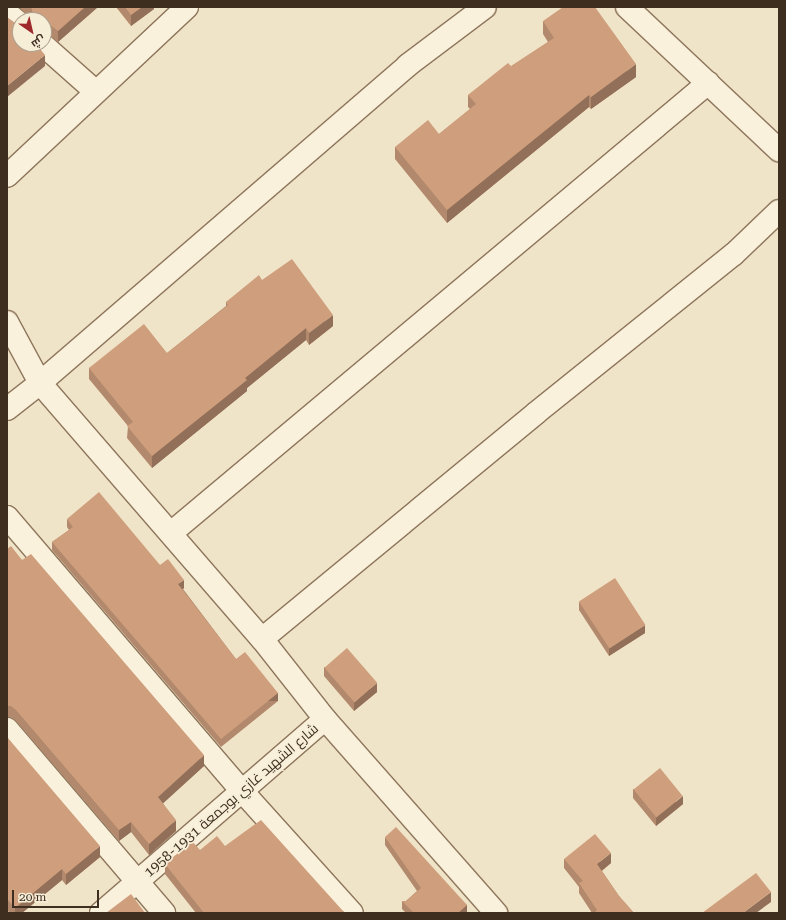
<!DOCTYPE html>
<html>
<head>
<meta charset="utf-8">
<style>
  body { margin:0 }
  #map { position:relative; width:786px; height:920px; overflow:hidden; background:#f0e4c8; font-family:"Roboto Serif",Cairo,serif }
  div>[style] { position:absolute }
  .roads { filter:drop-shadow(1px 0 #8d765c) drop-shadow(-1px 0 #8d765c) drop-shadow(0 1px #8d765c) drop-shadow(0 -1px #8d765c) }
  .street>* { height:22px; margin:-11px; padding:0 11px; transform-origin:11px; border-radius:11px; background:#faf1dc }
  .wall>* { inset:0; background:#b2896c }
  .shaded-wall>* { inset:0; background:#916f58; transform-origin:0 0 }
  .building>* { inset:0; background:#cf9f7d; transform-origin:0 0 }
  span { translate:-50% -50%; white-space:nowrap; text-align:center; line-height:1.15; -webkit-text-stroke:3.5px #f7eed8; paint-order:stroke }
  .street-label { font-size:14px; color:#3d2e20 }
  .frame { position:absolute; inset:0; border:8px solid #3d2e20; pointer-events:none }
  .north { position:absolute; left:12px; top:12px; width:40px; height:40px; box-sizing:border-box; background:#f7eed8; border:1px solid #ada18e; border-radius:50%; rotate:146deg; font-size:11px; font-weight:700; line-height:16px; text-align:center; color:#3d2e20 }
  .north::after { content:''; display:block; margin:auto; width:14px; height:18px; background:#9e2a2b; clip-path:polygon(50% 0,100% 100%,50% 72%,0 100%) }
  .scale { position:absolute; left:12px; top:890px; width:87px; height:18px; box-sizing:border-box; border:2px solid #3d2e20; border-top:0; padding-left:5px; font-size:12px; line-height:14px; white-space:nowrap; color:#3d2e20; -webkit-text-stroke:3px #f7eed8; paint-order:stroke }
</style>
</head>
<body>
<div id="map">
  <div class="roads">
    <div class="street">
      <i style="left:627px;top:7px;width:209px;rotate:43.3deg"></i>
      <i style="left:7px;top:13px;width:17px;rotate:40deg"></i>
      <i style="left:42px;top:44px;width:72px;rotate:41.6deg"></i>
      <i style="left:7px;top:176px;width:247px;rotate:-43.2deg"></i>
      <i style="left:7px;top:322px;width:69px;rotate:61.6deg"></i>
      <i style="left:40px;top:383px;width:339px;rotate:49.1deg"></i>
      <i style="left:262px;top:639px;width:102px;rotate:51.8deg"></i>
      <i style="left:325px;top:719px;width:259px;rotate:48.6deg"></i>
      <i style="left:7px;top:409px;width:42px;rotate:-38.2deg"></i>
      <i style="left:40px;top:383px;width:486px;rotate:-40.8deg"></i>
      <i style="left:408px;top:65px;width:96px;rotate:-37deg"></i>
      <i style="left:7px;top:517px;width:361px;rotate:49.4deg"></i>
      <i style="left:242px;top:791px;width:164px;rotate:48deg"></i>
      <i style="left:171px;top:533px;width:701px;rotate:-39.96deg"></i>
      <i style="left:262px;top:639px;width:355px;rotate:-39.5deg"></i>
      <i style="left:536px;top:413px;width:254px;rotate:-38.8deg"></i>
      <i style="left:734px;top:254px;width:62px;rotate:-43.7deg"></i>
      <i style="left:7px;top:729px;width:242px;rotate:49.5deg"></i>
      <i style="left:101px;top:913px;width:296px;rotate:-40.9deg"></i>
    </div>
  </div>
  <div class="wall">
    <i style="clip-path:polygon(21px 7px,98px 7px,58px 42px,45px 32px,44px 32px,44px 20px,30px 19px,21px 9px)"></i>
    <i style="clip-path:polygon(116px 7px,154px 7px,154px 9px,131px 26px)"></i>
    <i style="clip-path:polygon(543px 21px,636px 77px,591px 109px,589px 107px,447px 223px,395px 159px,395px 147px,439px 134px,470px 109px,468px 107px,468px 95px,548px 42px,543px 34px)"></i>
    <i style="clip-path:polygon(262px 280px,333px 326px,309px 345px,306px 340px,247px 388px,247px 391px,152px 468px,127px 438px,128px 426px,89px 379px,89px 368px,167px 353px,226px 306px,226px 302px)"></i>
    <i style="clip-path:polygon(67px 519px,160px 565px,184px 588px,183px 589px,236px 659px,278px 701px,221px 747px,52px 550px,52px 542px,69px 530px,67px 527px)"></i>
    <i style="clip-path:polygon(7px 549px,22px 560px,204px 766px,163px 803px,176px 831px,149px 855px,131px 832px,119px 841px,16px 721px,11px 717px,7px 717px)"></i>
    <i style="clip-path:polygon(579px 602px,645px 633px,609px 656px,579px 610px)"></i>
    <i style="clip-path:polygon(324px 667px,377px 692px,354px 711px,324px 676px)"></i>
    <i style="clip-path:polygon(7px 737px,100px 857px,66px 885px,62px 880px,22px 913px,10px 913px,7px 910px)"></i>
    <i style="clip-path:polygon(633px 789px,683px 804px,656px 826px,633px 798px)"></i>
    <i style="clip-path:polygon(385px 837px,467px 905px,467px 913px,406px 913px,402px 909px,402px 901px,406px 901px,417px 891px,385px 845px)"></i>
    <i style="clip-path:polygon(225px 846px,343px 911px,345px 913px,196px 913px,165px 874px,165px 864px,200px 850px)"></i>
    <i style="clip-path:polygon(564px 859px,611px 863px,602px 871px,619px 896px,634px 913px,592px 913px,579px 893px,579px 887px,564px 868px)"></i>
  </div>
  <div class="shaded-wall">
    <i style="clip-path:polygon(85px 7px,98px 7px,58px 42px,58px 31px)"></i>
    <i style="clip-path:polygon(142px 7px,154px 7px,154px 9px,131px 26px,131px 15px)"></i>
    <i style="clip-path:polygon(45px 55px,45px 66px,7px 97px,7px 86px)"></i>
    <i style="clip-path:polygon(636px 64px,636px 77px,591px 109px,591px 97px)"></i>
    <i style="clip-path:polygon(589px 95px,589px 107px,447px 223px,447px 210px)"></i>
    <i style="clip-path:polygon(333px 315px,333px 326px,309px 345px,309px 333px)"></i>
    <i style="clip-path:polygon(306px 328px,306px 340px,247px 388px,247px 391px,152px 468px,152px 456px,245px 378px)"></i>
    <i style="clip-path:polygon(184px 580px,184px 588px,178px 592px,178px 584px)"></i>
    <i style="clip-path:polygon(645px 625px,645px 633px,609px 656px,609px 648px)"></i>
    <i style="clip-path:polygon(377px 683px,377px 692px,354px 711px,354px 702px)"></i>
    <i style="left:278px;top:693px;width:8px;height:73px;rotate:90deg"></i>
    <i style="clip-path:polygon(204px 755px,204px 766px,158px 808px,158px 797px)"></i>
    <i style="clip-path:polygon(683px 796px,683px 804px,656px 826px,656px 818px)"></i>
    <i style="clip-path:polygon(176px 820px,176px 831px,149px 855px,149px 844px)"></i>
    <i style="clip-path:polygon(131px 822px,131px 832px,119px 841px,119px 830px)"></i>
    <i style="clip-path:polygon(100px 846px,100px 857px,66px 885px,66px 874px)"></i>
    <i style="clip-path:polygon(611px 853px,611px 863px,597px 874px,597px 864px)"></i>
    <i style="clip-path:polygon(62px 869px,62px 880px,22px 913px,15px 913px,15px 908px)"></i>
    <i style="clip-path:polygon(771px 892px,771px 902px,756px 913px,743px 913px)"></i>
    <i style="clip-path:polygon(467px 905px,467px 913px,458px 913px)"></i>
  </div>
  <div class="building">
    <i style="clip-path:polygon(30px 7px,85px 7px,58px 31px,45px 21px,44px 21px,44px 20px,30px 20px,32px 15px,32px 9px)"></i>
    <i style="clip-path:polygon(125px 7px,142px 7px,131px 15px)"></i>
    <i style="clip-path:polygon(563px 7px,595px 7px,636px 64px,591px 97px,589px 95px,447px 210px,395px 147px,428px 120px,439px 134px,476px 104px,468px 95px,508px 63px,511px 66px,554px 38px,543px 21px)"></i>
    <i style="clip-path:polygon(7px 17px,18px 25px,20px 25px,20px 44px,36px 44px,45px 55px,7px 86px)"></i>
    <i style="clip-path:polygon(292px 259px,333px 315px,309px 333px,306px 328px,245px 378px,247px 380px,152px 456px,127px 426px,133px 422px,89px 368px,144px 324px,167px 353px,228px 305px,226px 302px,259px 275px,262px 280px)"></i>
    <i style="clip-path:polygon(99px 492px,160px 565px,168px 559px,184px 580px,178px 584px,236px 659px,245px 652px,278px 693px,221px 739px,52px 542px,73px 527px,67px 519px)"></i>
    <i style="clip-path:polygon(11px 546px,22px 560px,31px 554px,204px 755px,158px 797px,176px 820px,149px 844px,131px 822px,119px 830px,16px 710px,11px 706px,7px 706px,7px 549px)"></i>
    <i style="left:615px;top:578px;width:56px;height:43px;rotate:57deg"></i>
    <i style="left:347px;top:648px;width:46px;height:30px;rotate:49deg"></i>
    <i style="clip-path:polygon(7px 737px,100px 846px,66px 874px,62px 869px,15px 908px,7px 899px)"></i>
    <i style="left:660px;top:768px;width:36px;height:34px;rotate:51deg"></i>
    <i style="clip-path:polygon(261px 820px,343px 911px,345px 913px,204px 913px,165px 864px,192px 841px,200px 850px,217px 836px,225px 846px)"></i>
    <i style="clip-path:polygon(396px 827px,467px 905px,458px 913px,414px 913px,402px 901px,406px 901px,421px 888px,385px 837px)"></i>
    <i style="clip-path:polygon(595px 834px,611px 853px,597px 864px,619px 896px,634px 913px,594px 913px,597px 910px,579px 883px,583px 881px,564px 859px)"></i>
    <i style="clip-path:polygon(756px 873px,771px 892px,743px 913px,702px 913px)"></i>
    <i style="clip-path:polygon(131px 894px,145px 913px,106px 913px)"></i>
  </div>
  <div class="street-label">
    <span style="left:231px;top:800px;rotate:-41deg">شارع الشهيد غازي بوجمعة 1931-1958</span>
  </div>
  <div class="frame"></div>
  <div class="north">ش</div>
  <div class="scale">20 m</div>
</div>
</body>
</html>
